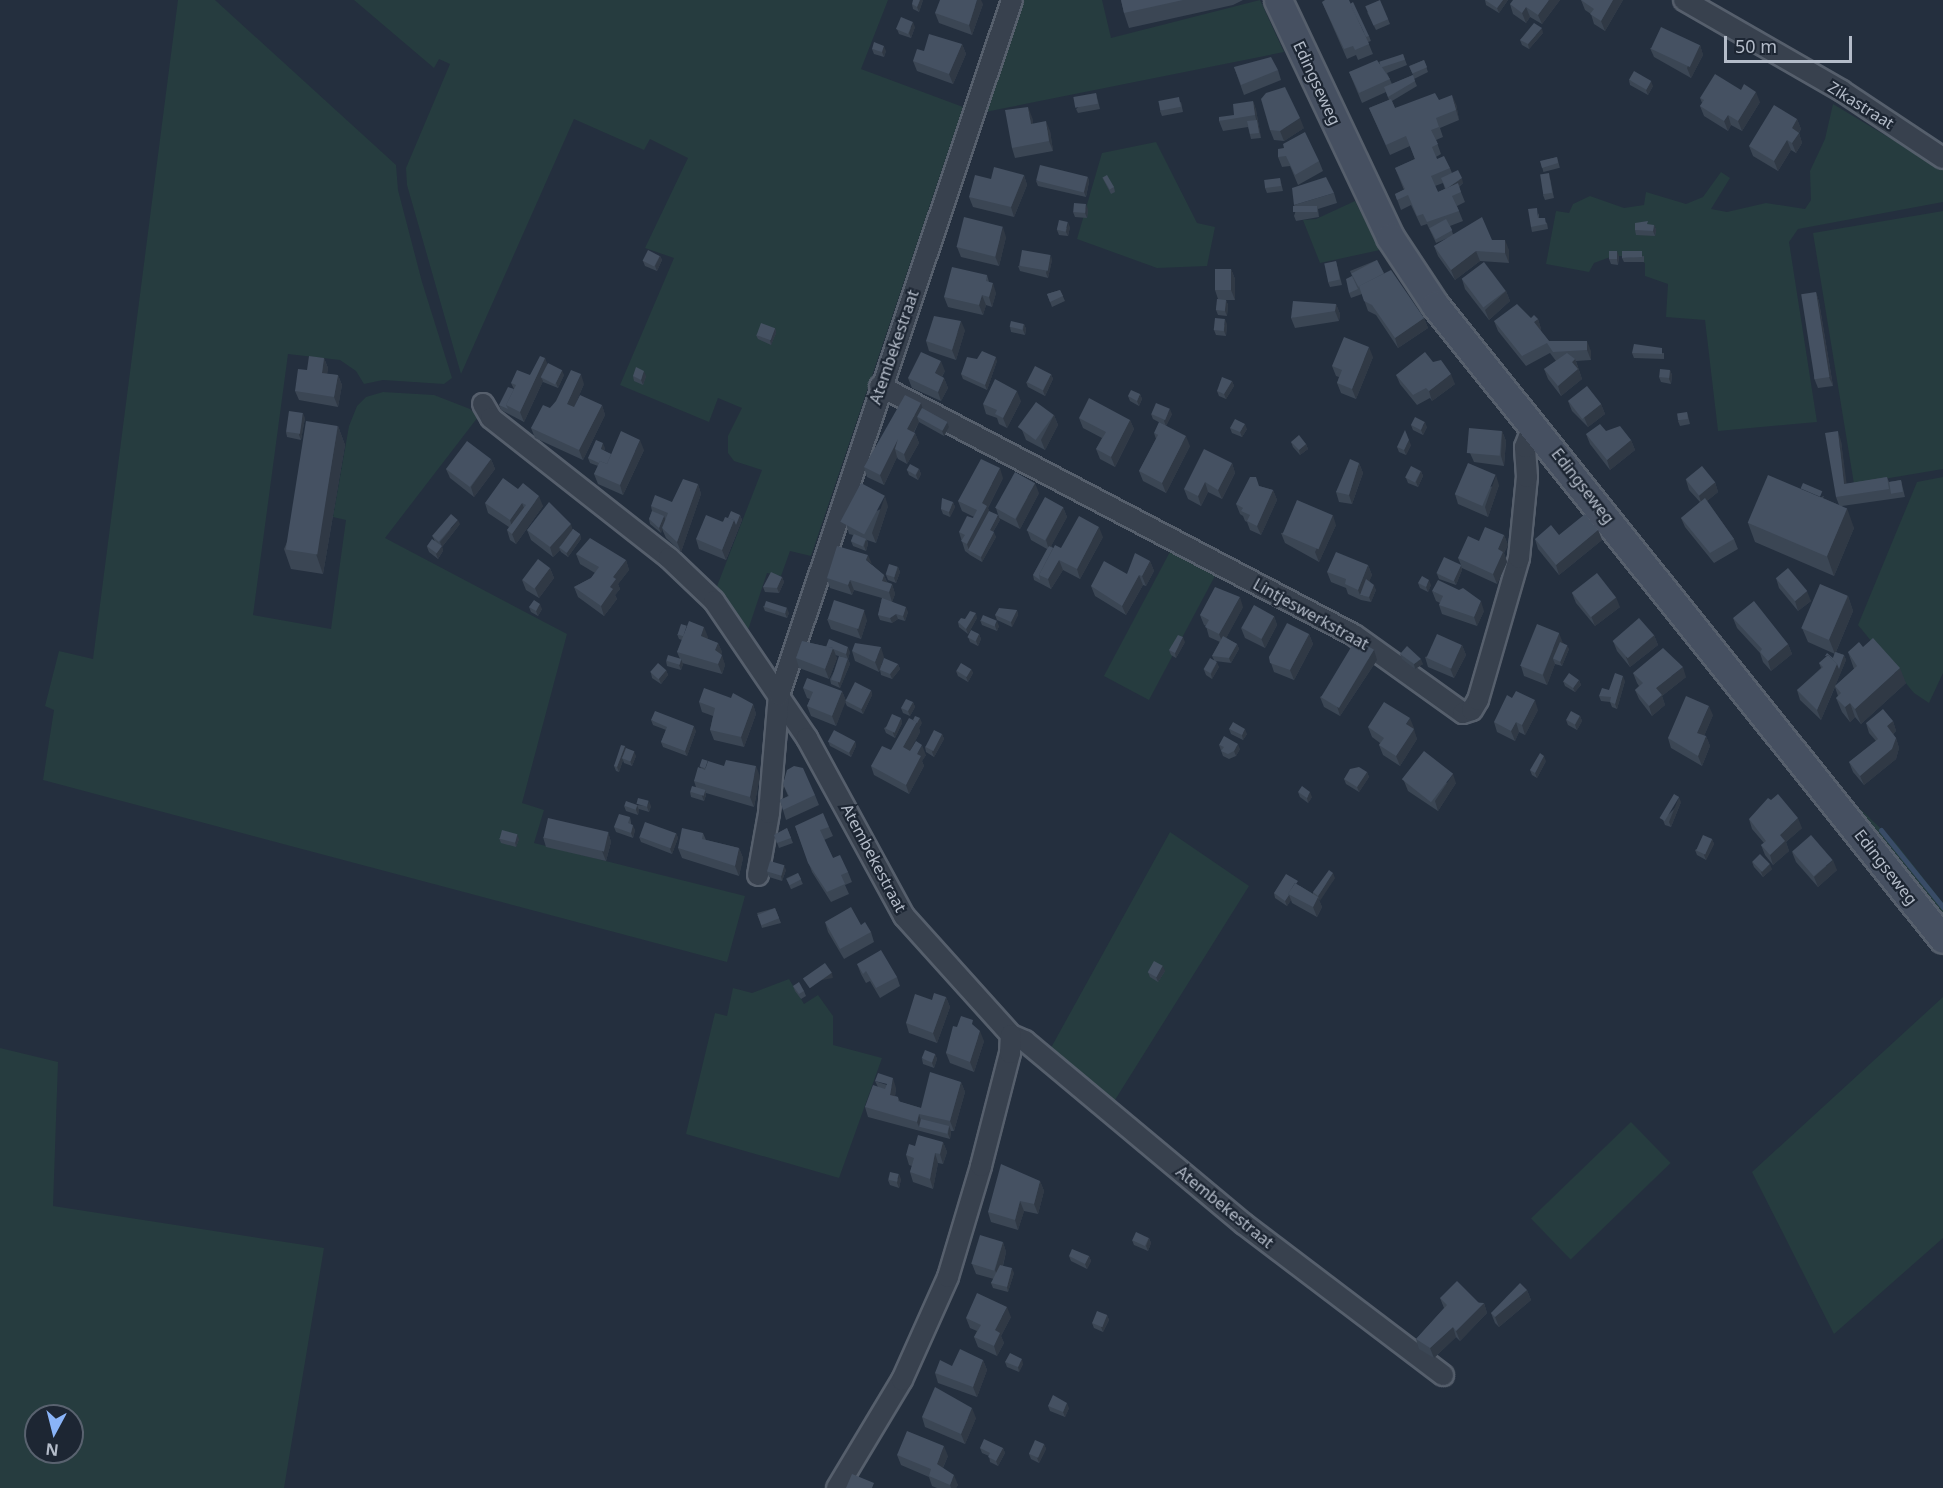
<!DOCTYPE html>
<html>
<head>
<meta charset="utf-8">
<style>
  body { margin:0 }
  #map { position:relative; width:1943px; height:1488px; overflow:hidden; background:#242f3e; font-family:"Noto Sans",sans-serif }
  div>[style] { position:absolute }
  .green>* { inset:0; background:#263c3f; transform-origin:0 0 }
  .stream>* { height:5px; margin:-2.5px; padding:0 2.5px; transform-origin:2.5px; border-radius:2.5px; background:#394c67 }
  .roads { filter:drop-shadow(2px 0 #565f6c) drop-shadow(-2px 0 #565f6c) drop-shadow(0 2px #565f6c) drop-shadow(0 -2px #565f6c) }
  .minor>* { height:20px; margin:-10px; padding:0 10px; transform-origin:10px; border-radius:10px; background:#38414e }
  .secondary>* { height:27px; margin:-13.5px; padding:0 13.5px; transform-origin:13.5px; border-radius:13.5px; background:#465061 }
  .wall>* { inset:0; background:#3b4654; transform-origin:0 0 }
  .shaded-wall>* { inset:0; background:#303945; transform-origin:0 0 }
  .building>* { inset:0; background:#455162; transform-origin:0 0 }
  span { translate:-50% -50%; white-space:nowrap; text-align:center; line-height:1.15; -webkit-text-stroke:4.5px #1d2633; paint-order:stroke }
  .street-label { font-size:16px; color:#b4bcc9 }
  .north { position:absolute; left:24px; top:1404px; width:60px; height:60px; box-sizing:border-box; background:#1d2633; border:2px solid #59626f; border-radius:50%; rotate:187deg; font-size:16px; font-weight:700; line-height:24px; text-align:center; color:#b4bcc9 }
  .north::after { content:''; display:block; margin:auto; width:21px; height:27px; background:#8ab4f8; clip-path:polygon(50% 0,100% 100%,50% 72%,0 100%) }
  .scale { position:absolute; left:1724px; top:36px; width:128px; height:27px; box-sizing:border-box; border:3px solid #b4bcc9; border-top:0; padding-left:8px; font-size:18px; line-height:21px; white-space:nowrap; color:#b4bcc9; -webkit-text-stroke:4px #1d2633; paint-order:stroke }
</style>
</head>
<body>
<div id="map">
  <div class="green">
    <i style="clip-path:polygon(178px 0,215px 0,396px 165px,398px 190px,422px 282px,452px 378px,444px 384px,383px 380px,364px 384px,356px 371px,340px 360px,288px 354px,253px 615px,331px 629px,346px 520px,333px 517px,349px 426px,357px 406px,366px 397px,383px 392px,434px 395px,470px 409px,478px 417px,385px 538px,567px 634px,522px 803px,544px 810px,534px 843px,745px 896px,727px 962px,43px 780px,54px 710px,45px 706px,59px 651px,93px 659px)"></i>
    <i style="clip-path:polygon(354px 0,888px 0,861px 69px,963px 107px,811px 556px,790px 551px,781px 576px,767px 573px,745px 639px,714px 594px,762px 470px,734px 461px,728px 453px,728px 436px,742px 408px,718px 398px,709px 422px,620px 385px,674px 258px,645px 248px,688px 158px,650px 139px,644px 150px,574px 119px,461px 374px,407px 185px,406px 168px,450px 64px,439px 59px,434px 68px)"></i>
    <i style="clip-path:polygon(1019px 0,1102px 0,1111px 38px,1260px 0,1284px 52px,980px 113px)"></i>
    <i style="clip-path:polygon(1833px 104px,1943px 170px,1943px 202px,1798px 229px,1789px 242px,1817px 422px,1718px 431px,1705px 320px,1666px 317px,1668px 284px,1645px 276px,1645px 263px,1632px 256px,1613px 256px,1594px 263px,1589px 272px,1546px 264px,1556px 211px,1569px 213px,1573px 204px,1590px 196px,1624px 208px,1644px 205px,1646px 192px,1686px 204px,1703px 197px,1721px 172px,1730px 178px,1711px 209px,1727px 212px,1766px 203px,1805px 209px,1811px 200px,1810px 171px,1825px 139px)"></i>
    <i style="clip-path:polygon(1156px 142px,1197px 223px,1215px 227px,1207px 266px,1157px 268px,1077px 239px,1102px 153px)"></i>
    <i style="clip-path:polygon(1355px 201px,1380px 250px,1320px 263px,1303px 220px,1316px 219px)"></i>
    <i style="clip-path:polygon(1943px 211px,1943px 469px,1854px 484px,1813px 233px)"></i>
    <i style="clip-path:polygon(1943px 477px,1943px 673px,1929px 703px,1914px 693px,1858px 625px,1917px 482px)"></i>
    <i style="left:1172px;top:548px;width:51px;height:145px;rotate:28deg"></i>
    <i style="clip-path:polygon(1857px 806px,1895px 842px,1943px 903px,1943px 924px,1852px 807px)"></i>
    <i style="clip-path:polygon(1170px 832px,1249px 886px,1110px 1108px,1047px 1055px)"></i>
    <i style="clip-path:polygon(789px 979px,804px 1004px,818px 995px,833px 1016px,833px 1045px,882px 1058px,839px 1178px,686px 1134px,715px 1013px,727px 1016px,733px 988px,752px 993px)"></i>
    <i style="clip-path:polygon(1943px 997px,1943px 1238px,1834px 1334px,1752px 1172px)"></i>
    <i style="clip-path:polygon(evenodd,0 1048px,58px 1062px,53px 1206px,324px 1248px,284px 1488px,0 1488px,0 1048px,36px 1416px,72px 1416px,72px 1452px,36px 1452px,36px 1416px)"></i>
    <i style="left:1631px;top:1122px;width:57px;height:139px;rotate:46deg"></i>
  </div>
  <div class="stream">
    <i style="left:1881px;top:830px;width:99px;rotate:51.2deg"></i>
  </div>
  <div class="roads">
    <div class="minor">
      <i style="left:1684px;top:0;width:182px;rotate:29.9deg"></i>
      <i style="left:1842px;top:91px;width:121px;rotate:33.6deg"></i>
      <i style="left:880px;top:386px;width:535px;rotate:27.71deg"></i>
      <i style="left:1354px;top:635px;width:134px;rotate:35.6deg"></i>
      <i style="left:1463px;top:713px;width:9px;rotate:-18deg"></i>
      <i style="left:1472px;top:710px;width:12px;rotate:-59deg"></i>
      <i style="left:1478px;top:700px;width:148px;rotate:-73.9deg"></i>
      <i style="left:1519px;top:558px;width:81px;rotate:-84.4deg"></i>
      <i style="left:1527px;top:477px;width:30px;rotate:-94deg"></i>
      <i style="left:1525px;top:447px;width:25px;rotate:-69deg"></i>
      <i style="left:483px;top:404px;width:16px;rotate:60deg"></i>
      <i style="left:491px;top:418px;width:226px;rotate:38.2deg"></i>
      <i style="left:669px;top:558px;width:62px;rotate:43.7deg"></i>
      <i style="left:714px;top:601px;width:166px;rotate:55.8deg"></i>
      <i style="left:807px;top:738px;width:203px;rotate:61.4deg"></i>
      <i style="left:904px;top:916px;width:160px;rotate:48deg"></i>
      <i style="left:1011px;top:1035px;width:15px;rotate:23deg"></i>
      <i style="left:1025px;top:1041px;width:285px;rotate:39.9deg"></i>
      <i style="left:1244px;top:1224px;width:250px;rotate:37.2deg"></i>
      <i style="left:758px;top:875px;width:63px;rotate:-79.9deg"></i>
      <i style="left:769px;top:813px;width:118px;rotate:-85.2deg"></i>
      <i style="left:779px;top:695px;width:733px;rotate:-71.47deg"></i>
      <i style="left:837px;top:1488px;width:126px;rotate:-59deg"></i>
      <i style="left:902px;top:1380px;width:113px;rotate:-65.9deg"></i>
      <i style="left:948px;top:1277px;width:116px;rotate:-73.4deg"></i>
      <i style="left:981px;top:1166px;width:117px;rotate:-75.6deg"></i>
      <i style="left:1010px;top:1053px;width:18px;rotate:-87deg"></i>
    </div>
    <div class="secondary">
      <i style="left:1278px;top:0;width:262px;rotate:64.7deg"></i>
      <i style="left:1390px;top:237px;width:82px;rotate:56.5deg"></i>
      <i style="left:1435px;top:305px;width:812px;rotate:51.3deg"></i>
    </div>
  </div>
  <div class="wall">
    <i style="clip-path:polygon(923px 0,919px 12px,913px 9px,912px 4px)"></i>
    <i style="clip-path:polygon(1121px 0,1243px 0,1233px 5px,1129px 28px,1124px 13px)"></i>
    <i style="clip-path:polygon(1485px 0,1508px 0,1499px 13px,1486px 5px)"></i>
    <i style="clip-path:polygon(1560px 0,1542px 24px,1530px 17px,1526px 23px,1513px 14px,1510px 4px)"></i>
    <i style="clip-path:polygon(1581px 0,1623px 0,1605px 31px,1594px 24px,1591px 14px,1585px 10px)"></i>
    <i style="clip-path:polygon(1322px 2px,1369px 36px,1371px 41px,1368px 42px,1373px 54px,1358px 60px,1356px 55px,1347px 59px)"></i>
    <i style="clip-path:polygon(983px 4px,972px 35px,939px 23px,935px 13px)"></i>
    <i style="clip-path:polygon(1367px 12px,1388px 19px,1390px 24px,1376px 30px)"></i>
    <i style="clip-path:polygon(915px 27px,911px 38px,899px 34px,897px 29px)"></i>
    <i style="clip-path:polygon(1543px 33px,1529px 49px,1522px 45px,1520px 40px)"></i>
    <i style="clip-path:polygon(962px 44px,966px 54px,953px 84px,917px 71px,913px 61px)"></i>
    <i style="clip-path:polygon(1700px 45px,1703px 55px,1691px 78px,1654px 57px,1650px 48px)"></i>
    <i style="clip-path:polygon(872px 49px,886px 51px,884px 57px,874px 54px)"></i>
    <i style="clip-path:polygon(evenodd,1403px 54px,1407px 65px,1387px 73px,1392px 84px,1413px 75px,1409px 66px,1424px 60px,1428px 72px,1414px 79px,1417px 86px,1392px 101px,1395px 108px,1439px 100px,1456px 104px,1459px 120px,1440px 128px,1443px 137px,1436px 140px,1441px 154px,1436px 157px,1437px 159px,1450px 168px,1452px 173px,1463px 183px,1459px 187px,1465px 202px,1457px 206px,1463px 221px,1450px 226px,1453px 234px,1492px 240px,1509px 250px,1509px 263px,1480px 261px,1455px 280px,1438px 256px,1434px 246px,1448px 238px,1436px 243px,1427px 224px,1421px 226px,1411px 205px,1401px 210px,1395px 194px,1404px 190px,1395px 168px,1415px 159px,1410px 146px,1390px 155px,1369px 108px,1389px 100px,1386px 92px,1362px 103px,1349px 72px,1380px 64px,1403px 54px,1443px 183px,1445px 189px,1438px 192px,1435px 186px,1443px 183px)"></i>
    <i style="clip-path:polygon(1234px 67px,1278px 70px,1281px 80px,1244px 95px)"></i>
    <i style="clip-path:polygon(1629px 80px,1653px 86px,1648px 95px,1630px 85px)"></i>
    <i style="clip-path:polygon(1096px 93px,1100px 109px,1078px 113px,1076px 109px)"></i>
    <i style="clip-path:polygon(1700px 98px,1760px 102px,1742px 131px,1731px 125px,1728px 131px,1704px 116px,1700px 106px,1702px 103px)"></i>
    <i style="clip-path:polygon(1253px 101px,1256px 110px,1261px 138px,1251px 139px,1248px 127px,1223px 131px,1219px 121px,1234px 115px)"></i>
    <i style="clip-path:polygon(1181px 102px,1183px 112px,1162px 116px,1160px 111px)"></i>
    <i style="clip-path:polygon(1032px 117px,1033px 124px,1050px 131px,1053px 151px,1015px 158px,1012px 148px)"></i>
    <i style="clip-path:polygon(1797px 119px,1801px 129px,1799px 133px,1802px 143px,1796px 153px,1791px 150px,1778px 171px,1753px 156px,1749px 146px)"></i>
    <i style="clip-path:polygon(1304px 128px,1284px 141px,1274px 140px,1270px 130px)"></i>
    <i style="clip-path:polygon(1278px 149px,1319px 161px,1323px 171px,1298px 185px,1290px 166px,1282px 167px,1278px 157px)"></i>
    <i style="left:1557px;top:157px;width:11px;height:17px;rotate:75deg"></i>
    <i style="clip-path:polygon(1024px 175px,1027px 185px,1014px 217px,973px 207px,969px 197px,991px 179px)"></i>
    <i style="clip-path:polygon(1088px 177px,1089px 182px,1086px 197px,1038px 186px,1036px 181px)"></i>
    <i style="clip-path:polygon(1102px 177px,1114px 187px,1115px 192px,1111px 194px)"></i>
    <i style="clip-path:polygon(1280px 178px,1283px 191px,1267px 193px,1265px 188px)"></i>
    <i style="clip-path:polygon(1550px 178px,1554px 198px,1545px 200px,1543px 195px)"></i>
    <i style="clip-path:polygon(1334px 193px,1337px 203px,1318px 209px,1319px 217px,1296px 221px,1294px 216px,1296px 210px,1294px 205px)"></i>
    <i style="clip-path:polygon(1088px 209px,1087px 218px,1075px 217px,1073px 212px)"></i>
    <i style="clip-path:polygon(1539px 213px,1539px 218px,1547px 223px,1548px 229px,1532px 232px,1531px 227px)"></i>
    <i style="clip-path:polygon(1649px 225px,1654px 225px,1656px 230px,1655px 236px,1636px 235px,1635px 230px)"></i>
    <i style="clip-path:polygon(1070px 227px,1068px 236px,1059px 235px,1057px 230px)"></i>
    <i style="clip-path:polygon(1006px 237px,999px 266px,961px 257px,957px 247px)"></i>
    <i style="clip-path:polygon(660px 256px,662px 260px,657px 271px,645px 266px,643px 261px)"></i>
    <i style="clip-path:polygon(1619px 256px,1618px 265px,1611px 264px,1609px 259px)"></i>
    <i style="clip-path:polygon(1644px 256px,1644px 262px,1624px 262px,1622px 258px)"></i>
    <i style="clip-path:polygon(1052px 260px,1048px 278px,1020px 271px,1018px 266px)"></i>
    <i style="clip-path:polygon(1377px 260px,1384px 274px,1424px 318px,1428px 328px,1398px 348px,1376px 315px,1368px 311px,1362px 294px,1351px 298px,1349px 293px,1352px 276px,1350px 271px)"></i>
    <i style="clip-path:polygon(1336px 261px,1342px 285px,1330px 287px,1328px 282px)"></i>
    <i style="clip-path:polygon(1231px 269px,1235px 279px,1235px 300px,1226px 300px,1228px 305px,1227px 316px,1218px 315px,1216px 310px,1218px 299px,1215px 290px)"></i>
    <i style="clip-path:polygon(987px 275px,989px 282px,996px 293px,992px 307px,986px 305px,983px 315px,948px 307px,944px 297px)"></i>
    <i style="clip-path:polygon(1462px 279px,1506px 291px,1510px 301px,1489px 320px,1465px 289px)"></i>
    <i style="clip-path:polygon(1060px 290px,1065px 301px,1052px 307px,1047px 294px)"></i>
    <i style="clip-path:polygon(1816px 292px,1819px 302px,1833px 386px,1818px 388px,1814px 378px)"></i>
    <i style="clip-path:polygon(1336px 304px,1340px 314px,1339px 321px,1295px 328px,1291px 318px)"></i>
    <i style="clip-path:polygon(1531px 318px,1538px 319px,1541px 329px,1540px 330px,1549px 341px,1591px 351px,1591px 360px,1576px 361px,1582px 379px,1561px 396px,1548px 379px,1544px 369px,1556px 361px,1550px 353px,1526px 366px,1498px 331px,1494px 321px)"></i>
    <i style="clip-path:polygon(1024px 324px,1026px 329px,1025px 335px,1011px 332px,1010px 327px)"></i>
    <i style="clip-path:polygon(1227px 324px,1226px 336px,1216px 335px,1214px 330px)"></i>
    <i style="clip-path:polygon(775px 328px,776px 333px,771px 345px,758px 339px,756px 335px)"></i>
    <i style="clip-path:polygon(965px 330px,956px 360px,929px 351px,926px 341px)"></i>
    <i style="clip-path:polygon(1632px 353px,1664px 353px,1664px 359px,1634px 358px)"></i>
    <i style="clip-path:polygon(1373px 357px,1356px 399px,1341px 393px,1337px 383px,1339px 377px,1336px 376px,1332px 366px)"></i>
    <i style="clip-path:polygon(324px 358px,328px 368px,327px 374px,338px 375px,342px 385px,338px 407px,299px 400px,295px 391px,307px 370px)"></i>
    <i style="clip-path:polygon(545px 358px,547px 365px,564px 375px,558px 388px,543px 382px,543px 381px,524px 422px,501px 410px,499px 405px,514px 389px,511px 383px,530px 375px)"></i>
    <i style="clip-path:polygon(997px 361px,987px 390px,963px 379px,961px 374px)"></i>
    <i style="clip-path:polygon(1433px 362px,1455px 384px,1432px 401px,1430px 398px,1417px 405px,1400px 384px,1396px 375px)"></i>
    <i style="clip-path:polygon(1670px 370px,1672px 375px,1671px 384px,1661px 382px,1659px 377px)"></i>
    <i style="clip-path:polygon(945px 371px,942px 377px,944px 378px,948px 388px,941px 401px,912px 388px,908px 378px)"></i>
    <i style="clip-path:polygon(1051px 374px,1053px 379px,1045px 396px,1028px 387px,1026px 382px)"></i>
    <i style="clip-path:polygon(633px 376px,646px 376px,643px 385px,634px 381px)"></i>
    <i style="clip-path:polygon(1232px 381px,1234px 386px,1226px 399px,1219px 396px,1217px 391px)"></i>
    <i style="clip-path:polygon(584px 384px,574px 407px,602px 405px,605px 415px,583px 460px,535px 438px,531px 428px,550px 408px)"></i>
    <i style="clip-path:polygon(1140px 394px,1142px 399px,1139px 406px,1130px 401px,1128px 396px)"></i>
    <i style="clip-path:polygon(1021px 401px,1007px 428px,999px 424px,997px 418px,986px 414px,983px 404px)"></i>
    <i style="clip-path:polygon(1568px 401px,1601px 404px,1605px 414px,1588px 427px,1572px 411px)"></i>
    <i style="clip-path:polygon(922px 408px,947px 422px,949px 427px,944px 436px,919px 422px,914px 433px,915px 433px,919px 443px,907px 464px,898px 459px,897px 457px,884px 485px,867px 477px,864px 467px)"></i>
    <i style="clip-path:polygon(1687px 412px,1690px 424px,1680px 426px,1678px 421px)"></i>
    <i style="clip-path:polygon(1151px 414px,1172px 414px,1166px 426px,1153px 419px)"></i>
    <i style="clip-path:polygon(1054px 415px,1058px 425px,1045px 450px,1026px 440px,1022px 430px)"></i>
    <i style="clip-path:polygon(305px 418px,301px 440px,287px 437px,286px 432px)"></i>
    <i style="clip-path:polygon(1079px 418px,1130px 420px,1134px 429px,1115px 467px,1100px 459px,1096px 449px,1102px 438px,1083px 428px)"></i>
    <i style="clip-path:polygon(1411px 425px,1427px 427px,1423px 435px,1413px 430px)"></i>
    <i style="clip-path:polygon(338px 426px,345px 445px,323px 574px,291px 569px,284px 549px)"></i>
    <i style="clip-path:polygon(1230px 428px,1247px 429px,1242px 437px,1232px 433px)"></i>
    <i style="clip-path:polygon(1502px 431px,1506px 441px,1504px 466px,1474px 462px,1470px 453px)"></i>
    <i style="clip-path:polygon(1606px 431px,1631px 440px,1635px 450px,1610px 470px,1590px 444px,1586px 434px)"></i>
    <i style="clip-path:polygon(1154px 433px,1190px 446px,1166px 493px,1143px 481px,1139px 471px,1156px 439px)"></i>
    <i style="clip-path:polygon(1841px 441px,1846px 484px,1887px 477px,1889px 482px,1901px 480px,1905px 497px,1842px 506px,1854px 528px,1834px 576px,1755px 542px,1748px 523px,1824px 496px,1823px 498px,1839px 505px,1836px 497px)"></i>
    <i style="clip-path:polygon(1291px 442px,1306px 444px,1308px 449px,1300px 455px,1293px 447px)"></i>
    <i style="clip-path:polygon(1411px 445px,1406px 455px,1399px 452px,1397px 447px)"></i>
    <i style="clip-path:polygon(605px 448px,604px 451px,611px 454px,644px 450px,623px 495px,598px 484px,594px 474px,598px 466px,590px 463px,588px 458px)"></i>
    <i style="clip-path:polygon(491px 459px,495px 469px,474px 497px,450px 478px,446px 469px)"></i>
    <i style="clip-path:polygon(1232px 463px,1235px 473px,1222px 499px,1208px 492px,1201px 506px,1188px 499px,1184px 489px)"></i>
    <i style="clip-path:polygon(1359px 463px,1363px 473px,1352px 504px,1339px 502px,1336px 492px)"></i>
    <i style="clip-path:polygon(919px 469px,921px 474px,918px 480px,909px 475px,907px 470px)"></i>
    <i style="clip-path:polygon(1421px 471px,1423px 476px,1418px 487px,1408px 483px,1406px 478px)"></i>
    <i style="clip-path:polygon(1003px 478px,988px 508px,989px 511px,1000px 520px,993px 532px,996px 537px,982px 562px,970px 555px,969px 554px,965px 551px,959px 532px,974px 517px,962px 511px,958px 501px)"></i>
    <i style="clip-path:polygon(1686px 480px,1715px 482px,1718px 492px,1707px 501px,1734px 539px,1738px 549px,1714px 563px,1685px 527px,1681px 518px,1700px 502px,1689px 490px)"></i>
    <i style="clip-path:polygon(698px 484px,701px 494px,681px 552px,666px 538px,662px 529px,661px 533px,650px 524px,649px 519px,652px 511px,651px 506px,672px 502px)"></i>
    <i style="clip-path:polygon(1499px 485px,1488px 517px,1458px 504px,1455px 494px)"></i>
    <i style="clip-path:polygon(1259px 486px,1273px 490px,1277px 500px,1261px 535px,1250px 530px,1247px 522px,1245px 521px,1243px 516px,1240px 514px,1236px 504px)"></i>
    <i style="clip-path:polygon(518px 489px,543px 506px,516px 544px,510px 540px,507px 530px,509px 527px,488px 513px,485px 503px)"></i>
    <i style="clip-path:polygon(1039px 493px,1020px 529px,999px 518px,996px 508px)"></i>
    <i style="clip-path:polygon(953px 502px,955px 507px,950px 517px,943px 514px,941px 509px)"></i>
    <i style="clip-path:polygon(888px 506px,876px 543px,867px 540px,868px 544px,866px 551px,853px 546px,851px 541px,853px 535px,849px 534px,846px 524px)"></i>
    <i style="clip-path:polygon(1063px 507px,1067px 517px,1051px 546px,1053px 548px,1061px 548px,1103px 537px,1080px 579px,1063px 570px,1051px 589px,1034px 580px,1033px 575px,1047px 549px,1031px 540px,1027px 530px)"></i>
    <i style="clip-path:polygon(740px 515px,742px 520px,726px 560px,699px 549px,696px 539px,728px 518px)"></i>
    <i style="clip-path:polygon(460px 524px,442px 547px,443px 551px,438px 559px,429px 552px,427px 547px,435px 542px,433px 537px)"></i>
    <i style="clip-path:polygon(1336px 525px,1319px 562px,1285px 543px,1281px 533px)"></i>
    <i style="clip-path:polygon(573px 529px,580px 534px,581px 539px,568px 557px,561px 552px,560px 550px,553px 557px,531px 540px,527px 530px)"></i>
    <i style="clip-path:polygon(1598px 530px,1602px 540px,1559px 575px,1538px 549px,1535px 539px)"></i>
    <i style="clip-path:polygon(1504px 535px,1508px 545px,1504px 553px,1507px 562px,1497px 584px,1462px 568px,1462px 570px,1456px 585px,1439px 579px,1437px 574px,1461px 565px,1458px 558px,1479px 541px)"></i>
    <i style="clip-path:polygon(576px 554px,626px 560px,629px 570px,618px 584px,620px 589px,615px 595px,617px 599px,604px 616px,578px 597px,574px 587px,591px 578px,595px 573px,580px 564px)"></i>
    <i style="clip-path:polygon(1150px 561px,1154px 571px,1146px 586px,1143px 585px,1126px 615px,1095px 596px,1091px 586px,1127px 574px)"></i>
    <i style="clip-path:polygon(872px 565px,884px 575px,887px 582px,892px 584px,895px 594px,892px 602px,908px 612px,905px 621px,898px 619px,892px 623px,880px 620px,878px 615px,882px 598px,854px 590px,852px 595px,830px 588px,827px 578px)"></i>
    <i style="clip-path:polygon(1368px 565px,1372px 575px,1369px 581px,1376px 590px,1371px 602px,1361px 600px,1348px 594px,1346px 588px,1331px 582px,1327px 572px)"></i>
    <i style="clip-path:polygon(898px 567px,900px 572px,896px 583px,888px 580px,886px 575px)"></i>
    <i style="clip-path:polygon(550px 568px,554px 578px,539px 598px,526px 590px,522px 580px)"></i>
    <i style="clip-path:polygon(782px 577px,784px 582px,779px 593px,765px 592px,763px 587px)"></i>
    <i style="clip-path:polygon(1776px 578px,1811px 601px,1798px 611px,1779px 588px)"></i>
    <i style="clip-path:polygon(1418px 583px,1431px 585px,1428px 592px,1420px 588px)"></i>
    <i style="clip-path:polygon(1432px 591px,1484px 611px,1477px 626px,1442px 614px,1439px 605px,1440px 603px,1436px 601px)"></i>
    <i style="clip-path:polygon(1572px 593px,1620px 607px,1595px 626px,1576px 603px)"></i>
    <i style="clip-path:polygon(1848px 596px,1853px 611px,1836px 652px,1844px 655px,1846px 660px,1835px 686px,1854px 669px,1848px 652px,1863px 647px,1906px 683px,1861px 724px,1855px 717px,1850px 722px,1842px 712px,1836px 698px,1838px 696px,1835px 687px,1821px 720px,1800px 700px,1797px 690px,1821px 668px,1819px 663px,1833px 658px,1835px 654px,1808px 642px,1802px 628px)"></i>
    <i style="clip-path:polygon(763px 606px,789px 613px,787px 618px,765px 611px)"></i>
    <i style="clip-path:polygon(529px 607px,542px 609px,538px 616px,531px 612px)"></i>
    <i style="clip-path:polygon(1243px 607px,1226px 638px,1237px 644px,1239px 649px,1231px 663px,1215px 661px,1219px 667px,1212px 679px,1206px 675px,1204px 670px,1214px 660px,1212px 656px,1220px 642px,1209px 637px,1206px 626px,1204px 625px,1200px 615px)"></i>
    <i style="clip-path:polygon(1017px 610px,1018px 615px,1012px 627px,997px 620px,995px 615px)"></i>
    <i style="clip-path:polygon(1274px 616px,1277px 625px,1265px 648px,1245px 638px,1241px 628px)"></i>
    <i style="clip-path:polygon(977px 618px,968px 634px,959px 627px,958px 622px,965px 619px)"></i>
    <i style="clip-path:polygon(1733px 618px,1788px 644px,1792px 654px,1771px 671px,1763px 662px,1760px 653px,1737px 628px)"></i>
    <i style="clip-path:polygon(827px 619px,867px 620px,861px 639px,831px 629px)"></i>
    <i style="clip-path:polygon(980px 620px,999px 626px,997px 631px,982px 625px)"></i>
    <i style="clip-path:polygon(677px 634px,708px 637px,707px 639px,718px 643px,722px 652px,721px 654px,725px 665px,722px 674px,682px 663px,683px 664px,681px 670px,667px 666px,666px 661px,680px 659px,677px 652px,682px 640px,679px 639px)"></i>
    <i style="clip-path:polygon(979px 634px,981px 639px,978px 646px,970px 642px,968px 637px)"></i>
    <i style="clip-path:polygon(1309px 634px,1313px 644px,1294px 680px,1274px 672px,1269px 657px)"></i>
    <i style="clip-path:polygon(1654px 635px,1658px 645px,1630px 667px,1617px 651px,1613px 641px)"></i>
    <i style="clip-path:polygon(802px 641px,850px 652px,848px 659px,850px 664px,840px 688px,831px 684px,830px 679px,842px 657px,835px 655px,837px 658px,829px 679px,799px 668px,796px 658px)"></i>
    <i style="clip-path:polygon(1185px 642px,1176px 658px,1171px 655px,1169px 650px)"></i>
    <i style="clip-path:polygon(1563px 643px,1569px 649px,1562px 666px,1555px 664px,1547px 685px,1524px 676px,1521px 666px)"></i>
    <i style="clip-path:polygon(1462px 645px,1466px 655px,1454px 678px,1428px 667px,1425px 657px)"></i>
    <i style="clip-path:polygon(852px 651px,884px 657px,881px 665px,898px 664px,900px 669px,892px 679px,881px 675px,880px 670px,879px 672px,855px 661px)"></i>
    <i style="clip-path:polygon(1400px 654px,1423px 664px,1415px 669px,1402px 659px)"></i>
    <i style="clip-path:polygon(1377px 660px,1340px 716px,1324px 707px,1320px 697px)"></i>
    <i style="clip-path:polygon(971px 669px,973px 673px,968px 682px,958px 676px,956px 671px)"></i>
    <i style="clip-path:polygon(666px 670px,668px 675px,661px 684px,652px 678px,651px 673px)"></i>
    <i style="clip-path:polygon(1633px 673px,1686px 677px,1662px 696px,1665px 705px,1652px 716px,1639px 699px,1635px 690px,1639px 686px,1637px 683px)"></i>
    <i style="clip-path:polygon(1579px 680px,1581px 685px,1575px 692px,1565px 686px,1563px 681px)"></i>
    <i style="clip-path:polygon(1625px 681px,1617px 709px,1612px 707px,1610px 702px,1601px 701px,1599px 696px)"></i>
    <i style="clip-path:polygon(803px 688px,842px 691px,846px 701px,871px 690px,872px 695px,863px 714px,847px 706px,845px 702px,836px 726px,811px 716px,807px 706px,810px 699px,807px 698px)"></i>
    <i style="clip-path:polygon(731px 698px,753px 704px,756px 714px,744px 747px,714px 740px,710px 730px,713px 716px,702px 712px,699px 702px)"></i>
    <i style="clip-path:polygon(913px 702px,915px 707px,910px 716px,903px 713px,901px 708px)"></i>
    <i style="clip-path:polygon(1538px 710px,1525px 735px,1519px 732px,1515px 741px,1497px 732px,1494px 722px)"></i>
    <i style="clip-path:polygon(1713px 715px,1704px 736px,1706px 736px,1710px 746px,1702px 766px,1671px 748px,1668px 738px)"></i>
    <i style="clip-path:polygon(1580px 716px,1582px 721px,1577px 730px,1568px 725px,1566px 720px)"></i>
    <i style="clip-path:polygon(901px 718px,902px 723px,895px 738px,886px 733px,884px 728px)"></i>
    <i style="clip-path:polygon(651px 720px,696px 731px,687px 756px,663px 747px,661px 742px,666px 730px,653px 725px)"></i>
    <i style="clip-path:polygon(1893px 721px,1896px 731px,1893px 734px,1896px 738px,1899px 748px,1896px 759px,1864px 785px,1853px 772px,1849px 762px,1876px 741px,1869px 733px,1866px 723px)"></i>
    <i style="clip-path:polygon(922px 723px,919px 728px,920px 732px,910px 750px,926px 755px,922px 761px,924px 766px,909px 794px,874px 775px,871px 766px,891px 750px)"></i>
    <i style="clip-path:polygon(1368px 727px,1414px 728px,1413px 729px,1417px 739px,1400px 766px,1383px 755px,1379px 745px,1380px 743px,1372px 737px)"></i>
    <i style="clip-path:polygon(1229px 729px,1247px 734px,1243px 740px,1231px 734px)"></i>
    <i style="clip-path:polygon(942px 734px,944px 739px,934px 757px,926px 752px,925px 747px)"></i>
    <i style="clip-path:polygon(828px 741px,855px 741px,856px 746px,851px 757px,830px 746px)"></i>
    <i style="clip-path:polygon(1219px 745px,1240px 749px,1236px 756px,1229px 759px,1223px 756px)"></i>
    <i style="clip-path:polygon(625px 746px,626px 750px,636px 756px,632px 766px,624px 763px,623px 760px,619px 772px,616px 771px,614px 766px)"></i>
    <i style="clip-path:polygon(1546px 761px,1537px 778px,1532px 775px,1530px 770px)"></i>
    <i style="clip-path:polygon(700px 767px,760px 776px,754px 807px,706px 793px,706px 795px,704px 801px,691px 797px,690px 792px,696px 787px,694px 781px,701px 768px)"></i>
    <i style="clip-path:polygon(1367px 772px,1369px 777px,1359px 792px,1346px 784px,1344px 779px)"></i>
    <i style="clip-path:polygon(1404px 781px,1456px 783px,1438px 811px,1408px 791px)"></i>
    <i style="clip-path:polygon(783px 784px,815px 795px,819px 805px,786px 820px,780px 800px,788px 796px)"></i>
    <i style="clip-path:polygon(1298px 792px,1312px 797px,1308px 803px,1300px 797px)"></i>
    <i style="clip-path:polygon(1681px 802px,1671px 827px,1665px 825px,1663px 820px)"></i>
    <i style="clip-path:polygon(636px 805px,651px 806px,649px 812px,639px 809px,638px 815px,626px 811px,624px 806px)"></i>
    <i style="clip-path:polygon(630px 817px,631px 822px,631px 824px,635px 830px,633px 838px,616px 832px,614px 827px)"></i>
    <i style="clip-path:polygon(1749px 819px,1802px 828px,1786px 842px,1789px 851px,1773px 865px,1765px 855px,1761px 845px,1764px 843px,1752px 829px)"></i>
    <i style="clip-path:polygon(795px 826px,829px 827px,833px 836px,824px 840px,833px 858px,848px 872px,852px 882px,845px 885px,849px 894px,831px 902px,812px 872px)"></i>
    <i style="clip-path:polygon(787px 828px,793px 843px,779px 848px,774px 835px)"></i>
    <i style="clip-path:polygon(608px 832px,611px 842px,606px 861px,546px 847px,543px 837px)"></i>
    <i style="clip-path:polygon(676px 833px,678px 838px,672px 854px,641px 842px,639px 837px)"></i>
    <i style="clip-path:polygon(703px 833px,706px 840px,739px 848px,743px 858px,739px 876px,682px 858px,678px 848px)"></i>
    <i style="clip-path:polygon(499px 838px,519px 839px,516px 847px,501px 843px)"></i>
    <i style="clip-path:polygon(1712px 839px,1714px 844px,1706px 860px,1697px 855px,1695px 850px)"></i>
    <i style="clip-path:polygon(1792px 852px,1837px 870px,1818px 887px,1796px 862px)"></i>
    <i style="clip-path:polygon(1752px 862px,1772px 869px,1763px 877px,1754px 867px)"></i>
    <i style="clip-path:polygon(786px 870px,782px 881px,769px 877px,767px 872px)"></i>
    <i style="left:798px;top:873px;width:12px;height:13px;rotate:66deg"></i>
    <i style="clip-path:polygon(1335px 878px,1319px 900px,1322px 907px,1317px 917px,1292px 903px,1291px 900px,1287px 906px,1275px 898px,1274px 893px,1300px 886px,1313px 894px,1313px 892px)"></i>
    <i style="clip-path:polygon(775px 908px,781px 923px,762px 928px,757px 913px)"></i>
    <i style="clip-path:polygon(825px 922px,861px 925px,871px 932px,874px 942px,844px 959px,828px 932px)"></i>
    <i style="clip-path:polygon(857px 964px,897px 977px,900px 986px,880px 998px,870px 981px,866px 983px,861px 974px)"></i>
    <i style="clip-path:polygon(1165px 971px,1158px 982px,1150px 977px,1148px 972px)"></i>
    <i style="clip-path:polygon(793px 986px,804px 991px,806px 996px,801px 999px,795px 991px)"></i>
    <i style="clip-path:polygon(946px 997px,950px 1007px,937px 1043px,909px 1033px,906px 1023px,932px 1000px)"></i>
    <i style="clip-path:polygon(957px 1027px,984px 1041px,974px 1072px,950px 1063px,946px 1053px)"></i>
    <i style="clip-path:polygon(935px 1054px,937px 1059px,934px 1068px,923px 1064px,922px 1059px)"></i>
    <i style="clip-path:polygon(875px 1081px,896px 1088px,895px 1096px,898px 1097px,900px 1102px,921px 1108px,961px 1082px,965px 1092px,954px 1131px,951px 1131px,950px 1139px,868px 1117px,865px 1107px,878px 1087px)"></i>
    <i style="clip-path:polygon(943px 1142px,947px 1152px,943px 1164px,938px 1163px,933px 1189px,913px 1182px,910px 1172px,912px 1166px,909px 1165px,906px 1155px,915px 1146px)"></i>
    <i style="clip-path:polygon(901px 1179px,899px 1188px,890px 1185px,888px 1180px)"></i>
    <i style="clip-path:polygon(1040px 1181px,1044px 1191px,1038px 1214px,1024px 1211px,1018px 1230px,991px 1222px,988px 1212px)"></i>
    <i style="clip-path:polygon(1149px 1238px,1151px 1243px,1148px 1251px,1134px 1245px,1132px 1240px)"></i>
    <i style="clip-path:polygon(1003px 1242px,1006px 1252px,1003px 1266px,1014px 1273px,1008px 1292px,993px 1288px,991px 1283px,994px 1279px,976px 1274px,972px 1264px)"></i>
    <i style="clip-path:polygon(1069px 1256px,1089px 1256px,1091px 1261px,1087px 1269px,1071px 1261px)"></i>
    <i style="clip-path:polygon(1527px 1290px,1531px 1300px,1499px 1327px,1495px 1323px,1491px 1313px)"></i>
    <i style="clip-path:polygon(1440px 1298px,1484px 1303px,1487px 1313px,1460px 1341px,1456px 1337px,1434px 1358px,1419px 1349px,1416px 1339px,1444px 1308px)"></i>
    <i style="clip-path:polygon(1107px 1315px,1109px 1320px,1103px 1332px,1094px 1328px,1092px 1323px)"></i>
    <i style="clip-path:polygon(1011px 1317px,1001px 1336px,1004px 1343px,997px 1356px,978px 1347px,974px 1337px,977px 1331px,970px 1328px,966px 1318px)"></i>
    <i style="clip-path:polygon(983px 1360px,987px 1370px,977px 1397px,938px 1383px,935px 1373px)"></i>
    <i style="clip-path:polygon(1005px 1362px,1023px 1364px,1019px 1372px,1007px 1367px)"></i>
    <i style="clip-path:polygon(1048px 1406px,1069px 1408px,1065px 1417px,1050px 1411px)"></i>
    <i style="clip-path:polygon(922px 1417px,976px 1418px,965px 1444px,925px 1427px)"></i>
    <i style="clip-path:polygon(1044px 1444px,1046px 1449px,1039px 1463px,1031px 1459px,1029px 1454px)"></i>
    <i style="clip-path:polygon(980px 1448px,1003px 1448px,1005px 1453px,998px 1466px,990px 1462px,989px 1456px,982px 1453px)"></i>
    <i style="clip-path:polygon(897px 1455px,948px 1456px,943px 1468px,958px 1485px,956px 1488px,937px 1488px,932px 1486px,929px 1477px,901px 1465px)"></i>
  </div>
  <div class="shaded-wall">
    <i style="clip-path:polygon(920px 0,923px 0,919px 12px,917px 7px)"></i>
    <i style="clip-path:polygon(977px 0,981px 0,983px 4px,972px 35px,969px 25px)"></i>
    <i style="clip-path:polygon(1503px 0,1508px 0,1499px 13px,1497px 8px)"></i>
    <i style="clip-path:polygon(1549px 0,1560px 0,1542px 24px,1538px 15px)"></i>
    <i style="clip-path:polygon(1613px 0,1623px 0,1605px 31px,1601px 21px)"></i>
    <i style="clip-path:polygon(1526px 7px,1530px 17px,1526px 23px,1522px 13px)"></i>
    <i style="clip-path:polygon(913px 22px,915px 27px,911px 38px,909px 33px)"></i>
    <i style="clip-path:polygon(1542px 28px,1543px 33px,1529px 49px,1528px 44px)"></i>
    <i style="clip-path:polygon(962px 44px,966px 54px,953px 84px,949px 74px)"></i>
    <i style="clip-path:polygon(1700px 45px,1703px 55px,1691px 78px,1687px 68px)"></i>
    <i style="clip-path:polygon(884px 46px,886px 51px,884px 57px,882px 52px)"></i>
    <i style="clip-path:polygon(1651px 81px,1653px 86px,1648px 95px,1646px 90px)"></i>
    <i style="clip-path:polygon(1756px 92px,1760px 102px,1742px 131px,1738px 121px)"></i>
    <i style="clip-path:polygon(1452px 95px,1456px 104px,1459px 120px,1456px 110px)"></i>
    <i style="clip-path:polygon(1253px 101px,1256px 110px,1261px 138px,1255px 115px)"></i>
    <i style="clip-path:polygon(1028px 107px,1032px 117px,1035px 134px,1031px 124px)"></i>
    <i style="clip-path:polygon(1728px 115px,1731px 125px,1728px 131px,1724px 121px)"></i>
    <i style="clip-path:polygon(1300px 118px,1304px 128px,1284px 141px,1280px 131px)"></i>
    <i style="clip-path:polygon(1797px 119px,1801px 129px,1795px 138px,1792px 128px)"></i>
    <i style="clip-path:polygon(1046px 121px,1050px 131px,1053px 151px,1049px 141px)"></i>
    <i style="clip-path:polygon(1799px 133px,1802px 143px,1796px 153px,1792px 143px)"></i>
    <i style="clip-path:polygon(1787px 140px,1791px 150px,1778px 171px,1774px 161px)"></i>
    <i style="clip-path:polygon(1024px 175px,1027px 185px,1014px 217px,1011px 207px)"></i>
    <i style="clip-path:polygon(1088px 177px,1089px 182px,1086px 197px,1084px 192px)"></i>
    <i style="clip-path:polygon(1462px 178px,1463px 183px,1448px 194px,1446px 189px)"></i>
    <i style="clip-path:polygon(1086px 204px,1088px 209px,1087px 218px,1085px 213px)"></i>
    <i style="clip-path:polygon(1068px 222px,1070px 227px,1068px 236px,1066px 232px)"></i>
    <i style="clip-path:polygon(1654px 225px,1656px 230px,1655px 236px,1653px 231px)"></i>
    <i style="clip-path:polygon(1003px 227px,1006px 237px,999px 266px,995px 256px)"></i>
    <i style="clip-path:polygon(1505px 240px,1509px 250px,1509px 263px,1505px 253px)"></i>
    <i style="clip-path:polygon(1476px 251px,1480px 261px,1455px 280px,1451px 270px)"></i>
    <i style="clip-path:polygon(1617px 251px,1619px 256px,1618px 265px,1617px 260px)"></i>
    <i style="clip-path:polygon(1051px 255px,1052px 260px,1048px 278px,1046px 273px)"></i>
    <i style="clip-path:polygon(660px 256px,662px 260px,657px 271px,655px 266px)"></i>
    <i style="clip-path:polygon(1231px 269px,1235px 279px,1235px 300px,1231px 290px)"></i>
    <i style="clip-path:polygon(993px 283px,996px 293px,992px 307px,989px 297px)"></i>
    <i style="clip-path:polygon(1506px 291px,1510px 301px,1489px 320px,1485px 310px)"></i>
    <i style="clip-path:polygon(1816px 292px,1819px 302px,1833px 386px,1829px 377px)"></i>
    <i style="clip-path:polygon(982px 295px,986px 305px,983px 315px,979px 305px)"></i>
    <i style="clip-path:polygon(1226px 300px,1228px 305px,1227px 316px,1225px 311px)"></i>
    <i style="clip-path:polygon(1336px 304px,1340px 314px,1339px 321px,1335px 311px)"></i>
    <i style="clip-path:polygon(1424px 318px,1428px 328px,1398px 348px,1395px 338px)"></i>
    <i style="clip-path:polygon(1225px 319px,1227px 324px,1226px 336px,1224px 331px)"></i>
    <i style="clip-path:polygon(1538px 319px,1541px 329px,1537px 332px,1534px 322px)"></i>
    <i style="clip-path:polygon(961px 321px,965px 330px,956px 360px,952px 350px)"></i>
    <i style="clip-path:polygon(1024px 324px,1026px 329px,1025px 335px,1023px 330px)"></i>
    <i style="clip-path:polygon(775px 328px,776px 333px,771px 345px,770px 340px)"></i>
    <i style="clip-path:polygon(1587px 341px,1591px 351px,1591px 360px,1587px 350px)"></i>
    <i style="clip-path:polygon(1369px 347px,1373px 357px,1356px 399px,1352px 389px)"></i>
    <i style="clip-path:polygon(996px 357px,997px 361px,987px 390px,985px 385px)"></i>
    <i style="clip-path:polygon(324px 358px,328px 368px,326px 383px,322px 373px)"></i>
    <i style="clip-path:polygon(545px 358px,549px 368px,541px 377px,543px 381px,524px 422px,520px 412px)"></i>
    <i style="clip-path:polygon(1575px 359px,1582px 379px,1561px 396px,1558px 386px,1572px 362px)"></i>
    <i style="clip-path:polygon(941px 361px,945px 371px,938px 383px,935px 373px)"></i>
    <i style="clip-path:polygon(562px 370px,564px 375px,558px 388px,556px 383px)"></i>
    <i style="clip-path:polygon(1670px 370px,1672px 375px,1671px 384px,1669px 379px)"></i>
    <i style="clip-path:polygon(644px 371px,646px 376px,643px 385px,641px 380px)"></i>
    <i style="clip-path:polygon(581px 374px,584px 384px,571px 414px,567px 404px)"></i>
    <i style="clip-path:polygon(1051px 374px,1053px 379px,1045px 396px,1043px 391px)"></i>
    <i style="clip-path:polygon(1451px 374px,1455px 384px,1432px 401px,1429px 391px)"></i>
    <i style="clip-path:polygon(338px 375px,342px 385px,338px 407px,334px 397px)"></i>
    <i style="clip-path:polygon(944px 378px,948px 388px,941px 401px,938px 392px)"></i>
    <i style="clip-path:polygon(1232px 381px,1234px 386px,1226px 399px,1224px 394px)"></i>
    <i style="clip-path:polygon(1017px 391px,1021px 401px,1007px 428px,1003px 418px)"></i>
    <i style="clip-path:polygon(1140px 394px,1142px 399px,1139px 406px,1137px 401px)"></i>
    <i style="clip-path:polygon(921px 403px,924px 413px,917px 417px,919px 422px,910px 439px,907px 429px)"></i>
    <i style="clip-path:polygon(1601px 404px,1605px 414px,1588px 427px,1584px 417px)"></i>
    <i style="clip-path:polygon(602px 405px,605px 415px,583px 460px,579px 450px)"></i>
    <i style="clip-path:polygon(1170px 409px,1172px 414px,1166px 426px,1164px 421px)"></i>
    <i style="clip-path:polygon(303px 413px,305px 418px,301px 440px,299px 435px)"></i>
    <i style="clip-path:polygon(1054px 415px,1058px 425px,1045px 450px,1041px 440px)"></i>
    <i style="clip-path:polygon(1130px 420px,1134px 429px,1115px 467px,1111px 457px)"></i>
    <i style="clip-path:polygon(947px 422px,949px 427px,944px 436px,942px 431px)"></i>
    <i style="clip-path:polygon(1425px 422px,1427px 427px,1423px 435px,1421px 430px)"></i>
    <i style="clip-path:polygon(1245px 424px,1247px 429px,1242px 437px,1240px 432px)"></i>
    <i style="clip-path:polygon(338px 426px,345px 445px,323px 574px,316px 554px)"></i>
    <i style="clip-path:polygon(1502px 431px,1506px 441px,1504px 466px,1501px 456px)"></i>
    <i style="clip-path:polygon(1838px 431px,1841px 441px,1848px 494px,1844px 484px)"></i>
    <i style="clip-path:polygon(915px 433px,919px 443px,907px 464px,904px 454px)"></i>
    <i style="clip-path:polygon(1186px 436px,1190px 446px,1166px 493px,1162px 483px)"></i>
    <i style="clip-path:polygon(898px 439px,895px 449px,897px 457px,884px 485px,880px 475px)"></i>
    <i style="clip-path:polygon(640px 440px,644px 450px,623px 495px,620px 485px)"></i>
    <i style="clip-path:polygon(1409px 440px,1411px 445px,1406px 455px,1404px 450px)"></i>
    <i style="clip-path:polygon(1631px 440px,1635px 450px,1610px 470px,1607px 460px)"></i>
    <i style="clip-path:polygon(603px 443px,605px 448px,602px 454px,601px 449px)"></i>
    <i style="clip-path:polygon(1306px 444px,1308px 449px,1300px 455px,1299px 450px)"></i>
    <i style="clip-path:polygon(491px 459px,495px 469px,474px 497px,471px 487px)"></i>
    <i style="clip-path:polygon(1232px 463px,1235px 473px,1222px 499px,1218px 490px)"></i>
    <i style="clip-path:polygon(1359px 463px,1363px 473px,1352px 504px,1349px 495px)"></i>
    <i style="clip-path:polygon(1000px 468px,1003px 478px,988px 508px,991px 516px,969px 551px,967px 544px,982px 503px)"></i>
    <i style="clip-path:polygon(919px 469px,921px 474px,918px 480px,916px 475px)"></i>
    <i style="clip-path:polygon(1421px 471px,1423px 476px,1418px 487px,1416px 482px)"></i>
    <i style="clip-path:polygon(1496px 475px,1499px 485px,1488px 517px,1485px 507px)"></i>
    <i style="clip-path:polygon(1205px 482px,1208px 492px,1201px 506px,1198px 496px)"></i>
    <i style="clip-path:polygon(1715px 482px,1718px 492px,1702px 505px,1699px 496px)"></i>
    <i style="clip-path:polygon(1035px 483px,1039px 493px,1020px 529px,1016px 519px)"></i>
    <i style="clip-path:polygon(698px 484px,701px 494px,681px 552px,677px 542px)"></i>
    <i style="clip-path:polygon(1273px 490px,1277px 500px,1261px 535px,1257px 526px)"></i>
    <i style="clip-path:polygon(539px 496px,543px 506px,516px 544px,512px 534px)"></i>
    <i style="clip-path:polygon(885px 496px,888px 506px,876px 543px,872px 533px)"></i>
    <i style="clip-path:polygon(953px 502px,955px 507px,950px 517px,949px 512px)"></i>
    <i style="clip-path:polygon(522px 503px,526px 513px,513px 530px,510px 520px)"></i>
    <i style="clip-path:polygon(1063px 507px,1067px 517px,1049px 550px,1046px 540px)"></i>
    <i style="clip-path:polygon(1847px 508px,1854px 528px,1834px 576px,1827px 556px)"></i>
    <i style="clip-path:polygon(740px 515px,742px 520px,726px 560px,722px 550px,734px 520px)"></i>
    <i style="clip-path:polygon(998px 515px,1000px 520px,991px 535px,990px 530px)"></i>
    <i style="clip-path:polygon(1333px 515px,1336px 525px,1319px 562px,1315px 552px)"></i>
    <i style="clip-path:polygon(664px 516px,666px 521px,661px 533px,659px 528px)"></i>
    <i style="clip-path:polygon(458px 520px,460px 524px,442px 547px,440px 542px)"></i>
    <i style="clip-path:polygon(571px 524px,574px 534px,559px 547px,560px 550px,553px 557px,550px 547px)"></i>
    <i style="clip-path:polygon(1099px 527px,1103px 537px,1080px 579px,1077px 569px)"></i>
    <i style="clip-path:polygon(1598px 530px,1602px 540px,1559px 575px,1556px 565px)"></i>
    <i style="clip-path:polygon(994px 532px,996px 537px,982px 562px,981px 557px)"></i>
    <i style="clip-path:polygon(580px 534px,581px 539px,568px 557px,566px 552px)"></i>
    <i style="clip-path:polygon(1504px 535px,1508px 545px,1504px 553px,1507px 562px,1497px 584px,1493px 574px,1498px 549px)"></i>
    <i style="clip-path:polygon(866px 539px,868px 544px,866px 551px,864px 546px)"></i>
    <i style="clip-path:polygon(442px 546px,443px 551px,438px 559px,436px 554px)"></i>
    <i style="clip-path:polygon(868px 555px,872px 564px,866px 560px)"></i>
    <i style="clip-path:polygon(626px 560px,629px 570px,618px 584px,620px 589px,615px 595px,617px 599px,604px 616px,601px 606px,610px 587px,613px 577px)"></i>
    <i style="clip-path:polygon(1059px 560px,1063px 570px,1051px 589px,1048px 579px)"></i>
    <i style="clip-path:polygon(1150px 561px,1154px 571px,1146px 586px,1142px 576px)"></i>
    <i style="clip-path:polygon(1368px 565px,1372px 575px,1363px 596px,1360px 595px,1358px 590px)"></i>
    <i style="clip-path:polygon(1461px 565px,1462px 570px,1456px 585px,1454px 580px)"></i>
    <i style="clip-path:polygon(898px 567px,900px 572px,896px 583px,894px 578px)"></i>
    <i style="clip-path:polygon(550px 568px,554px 578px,539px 598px,535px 588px)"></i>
    <i style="clip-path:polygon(884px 575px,888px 585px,882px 581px)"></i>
    <i style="clip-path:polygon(1139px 575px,1143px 585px,1126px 615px,1122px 606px)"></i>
    <i style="clip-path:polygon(782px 577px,784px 582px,779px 593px,777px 588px)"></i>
    <i style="clip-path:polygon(850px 580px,854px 590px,852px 595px,848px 585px)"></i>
    <i style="clip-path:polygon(1429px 580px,1431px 585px,1428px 592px,1426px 587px)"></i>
    <i style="clip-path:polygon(892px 584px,895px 594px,892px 602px,889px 592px)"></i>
    <i style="clip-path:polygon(1374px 585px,1376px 590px,1371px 602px,1369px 597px)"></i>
    <i style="clip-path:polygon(1807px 591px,1811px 601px,1798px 611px,1795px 601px)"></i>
    <i style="clip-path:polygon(1848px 596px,1853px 611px,1835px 654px,1829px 639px)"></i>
    <i style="clip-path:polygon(1240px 597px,1243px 607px,1223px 644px,1219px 634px)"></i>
    <i style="clip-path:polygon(1616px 597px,1620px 607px,1595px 626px,1591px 616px)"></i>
    <i style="clip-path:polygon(1481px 601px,1484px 611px,1477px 626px,1474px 617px)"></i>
    <i style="clip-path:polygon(540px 604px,542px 609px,538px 616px,536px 611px)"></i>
    <i style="clip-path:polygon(906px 607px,908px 612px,905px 621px,903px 616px)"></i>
    <i style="clip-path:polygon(787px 608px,789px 613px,787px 618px,785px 613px)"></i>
    <i style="clip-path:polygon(864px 610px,867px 620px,861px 639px,857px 629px)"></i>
    <i style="clip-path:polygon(1017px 610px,1018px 615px,1012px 627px,1011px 622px)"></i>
    <i style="clip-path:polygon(976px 613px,977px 618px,968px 634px,966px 629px)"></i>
    <i style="clip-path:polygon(896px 614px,898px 619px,892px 623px,890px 618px)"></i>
    <i style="clip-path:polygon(1274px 616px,1277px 625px,1265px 648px,1261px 638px)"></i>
    <i style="clip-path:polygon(997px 621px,999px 626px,997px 631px,995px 626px)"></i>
    <i style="clip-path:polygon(704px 627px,708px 637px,704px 646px,701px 636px)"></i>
    <i style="clip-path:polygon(1559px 633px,1563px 643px,1553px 659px,1555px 664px,1547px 685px,1543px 675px)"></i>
    <i style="clip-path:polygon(979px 634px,981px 639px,978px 646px,976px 641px)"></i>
    <i style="clip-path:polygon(1309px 634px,1313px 644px,1294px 680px,1290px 670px)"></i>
    <i style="clip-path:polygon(1654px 635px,1658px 645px,1630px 667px,1626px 657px)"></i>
    <i style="clip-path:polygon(1183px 637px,1185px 642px,1176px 658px,1175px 653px)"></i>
    <i style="clip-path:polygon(718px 643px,722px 652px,719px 660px,715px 650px)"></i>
    <i style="clip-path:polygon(1237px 644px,1239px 649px,1231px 663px,1229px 658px)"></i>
    <i style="clip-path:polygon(1788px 644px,1792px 654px,1771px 671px,1768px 661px)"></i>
    <i style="clip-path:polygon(1462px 645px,1466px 655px,1454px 678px,1450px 668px)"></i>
    <i style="clip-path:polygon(1567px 645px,1569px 649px,1562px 666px,1560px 662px)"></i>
    <i style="clip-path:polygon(848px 647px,850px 652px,848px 659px,846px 654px)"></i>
    <i style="clip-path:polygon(881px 647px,884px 657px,879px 672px,875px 662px)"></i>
    <i style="clip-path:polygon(833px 648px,837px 658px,829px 679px,825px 669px)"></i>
    <i style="clip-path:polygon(1374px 650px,1377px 660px,1340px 716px,1337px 706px)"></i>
    <i style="clip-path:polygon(722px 655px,725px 665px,722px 674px,718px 664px)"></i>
    <i style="clip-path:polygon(1844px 655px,1846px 660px,1821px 720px,1817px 710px,1837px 664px)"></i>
    <i style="clip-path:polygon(681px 659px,683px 664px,681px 670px,679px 665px)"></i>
    <i style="clip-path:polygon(848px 659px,850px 664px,840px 688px,838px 683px)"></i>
    <i style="clip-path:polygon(1421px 659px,1423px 664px,1415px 669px,1414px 664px)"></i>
    <i style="clip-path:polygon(1217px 662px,1219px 667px,1212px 679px,1211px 674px)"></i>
    <i style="clip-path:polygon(898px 664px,900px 669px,892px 679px,890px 674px)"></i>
    <i style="clip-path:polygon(1683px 667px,1686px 677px,1662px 696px,1665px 705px,1652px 716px,1649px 706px,1656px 688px)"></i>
    <i style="clip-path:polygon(1900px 668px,1906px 683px,1861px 724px,1855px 709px)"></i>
    <i style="clip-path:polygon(971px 669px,973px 673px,968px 682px,966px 677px)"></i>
    <i style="clip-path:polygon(666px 670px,668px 675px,661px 684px,659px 679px)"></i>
    <i style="clip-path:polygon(1623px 676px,1625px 681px,1617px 709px,1615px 704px)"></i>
    <i style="clip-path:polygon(1579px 680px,1581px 685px,1575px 692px,1573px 688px)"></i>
    <i style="clip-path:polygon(871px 690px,872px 695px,863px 714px,861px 709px)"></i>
    <i style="clip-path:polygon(842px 691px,846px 701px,836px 726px,832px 716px)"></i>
    <i style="clip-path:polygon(1535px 700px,1538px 710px,1525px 735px,1522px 725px)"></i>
    <i style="clip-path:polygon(913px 702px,915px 707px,910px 716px,908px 711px)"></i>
    <i style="clip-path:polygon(1850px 703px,1855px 717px,1850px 722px,1845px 707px)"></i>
    <i style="clip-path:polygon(753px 704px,756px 714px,744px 747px,741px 737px)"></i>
    <i style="clip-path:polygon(1709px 706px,1713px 715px,1701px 743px,1697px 733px)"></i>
    <i style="clip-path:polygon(1580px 716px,1582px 721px,1577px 730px,1575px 725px)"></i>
    <i style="clip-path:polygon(901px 718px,902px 723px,895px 738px,893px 733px)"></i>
    <i style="clip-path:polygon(920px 718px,922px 723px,919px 728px,920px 732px,907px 757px,903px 747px,917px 722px)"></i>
    <i style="clip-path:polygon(1410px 718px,1414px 728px,1410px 734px,1406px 724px)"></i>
    <i style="clip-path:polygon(1893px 721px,1896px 731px,1890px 736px,1887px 726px)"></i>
    <i style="clip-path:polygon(1516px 722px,1519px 732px,1515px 741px,1511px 731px)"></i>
    <i style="clip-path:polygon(694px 726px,696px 731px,687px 756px,685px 751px)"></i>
    <i style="clip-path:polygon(1245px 729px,1247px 734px,1243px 740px,1242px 735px)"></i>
    <i style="clip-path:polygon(1414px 729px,1417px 739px,1400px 766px,1396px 756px)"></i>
    <i style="clip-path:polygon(942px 734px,944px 739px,934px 757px,932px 752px)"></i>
    <i style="clip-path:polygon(1706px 736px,1710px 746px,1702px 766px,1698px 756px)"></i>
    <i style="clip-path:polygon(1896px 738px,1899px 748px,1896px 759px,1864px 785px,1860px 776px)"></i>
    <i style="clip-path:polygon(855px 741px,856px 746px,851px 757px,849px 752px)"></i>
    <i style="clip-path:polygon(1238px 744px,1240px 749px,1236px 756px,1234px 751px)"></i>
    <i style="clip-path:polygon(922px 745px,926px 755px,922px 761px,924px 766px,909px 794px,906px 785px,917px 754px)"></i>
    <i style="clip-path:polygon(625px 746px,626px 751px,622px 758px,623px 760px,619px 772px,617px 767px)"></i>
    <i style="clip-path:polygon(634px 751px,636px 756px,632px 766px,630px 761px)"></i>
    <i style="clip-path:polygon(1544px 756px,1546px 761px,1537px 778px,1535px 773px)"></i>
    <i style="clip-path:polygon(756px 766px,760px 776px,754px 807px,750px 797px)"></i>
    <i style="clip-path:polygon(1367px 772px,1369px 777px,1359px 792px,1357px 787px)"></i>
    <i style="clip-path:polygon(1453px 774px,1456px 783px,1438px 811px,1435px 801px)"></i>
    <i style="clip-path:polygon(705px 790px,706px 795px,704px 801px,702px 796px)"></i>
    <i style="clip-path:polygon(1310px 792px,1312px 797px,1308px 803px,1307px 798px)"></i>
    <i style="clip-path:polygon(1679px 797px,1681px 802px,1671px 827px,1669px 822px)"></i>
    <i style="clip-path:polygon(649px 801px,651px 806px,649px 812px,647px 807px)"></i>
    <i style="clip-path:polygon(637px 805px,639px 810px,638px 815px,636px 810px)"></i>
    <i style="clip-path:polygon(1798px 818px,1802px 828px,1786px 842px,1789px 851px,1773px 865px,1770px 855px,1780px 835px)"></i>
    <i style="clip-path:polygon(633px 825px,635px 830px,633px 838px,631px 833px)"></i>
    <i style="clip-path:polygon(608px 832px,611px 842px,606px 861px,602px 851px)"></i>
    <i style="clip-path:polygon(676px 833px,678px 838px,672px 854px,670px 849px)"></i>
    <i style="clip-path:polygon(517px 834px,519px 839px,516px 847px,515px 842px)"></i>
    <i style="clip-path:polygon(1712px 839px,1714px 844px,1706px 860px,1704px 855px)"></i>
    <i style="clip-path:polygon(739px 848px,743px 858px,739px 876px,735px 866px)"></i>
    <i style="clip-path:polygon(1833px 860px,1837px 870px,1818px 887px,1814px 877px)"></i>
    <i style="clip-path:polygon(1770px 864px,1772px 869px,1763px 877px,1761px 872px)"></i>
    <i style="clip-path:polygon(784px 865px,786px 870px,782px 881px,781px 876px)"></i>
    <i style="clip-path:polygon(1333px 873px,1335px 878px,1320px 901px,1318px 896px)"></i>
    <i style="clip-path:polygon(1289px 895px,1291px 900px,1287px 906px,1285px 901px)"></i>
    <i style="clip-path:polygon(1318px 897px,1322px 907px,1317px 917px,1313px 907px)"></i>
    <i style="clip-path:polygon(1163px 966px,1165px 971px,1158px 982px,1156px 977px)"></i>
    <i style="left:832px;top:973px;width:5px;height:27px;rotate:79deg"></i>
    <i style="clip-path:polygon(946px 997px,950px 1007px,937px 1043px,933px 1033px)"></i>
    <i style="clip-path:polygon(980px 1031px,984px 1041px,974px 1072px,970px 1062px)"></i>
    <i style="clip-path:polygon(935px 1054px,937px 1059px,934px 1068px,932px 1063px)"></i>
    <i style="clip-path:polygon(893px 1078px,896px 1088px,894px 1105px,890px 1095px)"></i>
    <i style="clip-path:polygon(961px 1082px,965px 1092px,954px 1131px,950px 1121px)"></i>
    <i style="clip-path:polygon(919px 1114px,922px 1124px,919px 1127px,917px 1122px)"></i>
    <i style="clip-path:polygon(949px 1126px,951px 1131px,950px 1139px,948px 1134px)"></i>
    <i style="clip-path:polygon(943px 1142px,947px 1152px,943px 1164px,940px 1154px)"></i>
    <i style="clip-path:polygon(935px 1153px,938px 1163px,933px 1189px,930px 1179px)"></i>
    <i style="clip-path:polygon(899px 1174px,901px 1179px,899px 1188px,897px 1183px)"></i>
    <i style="clip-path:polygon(1040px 1181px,1044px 1191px,1038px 1214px,1034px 1204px)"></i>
    <i style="clip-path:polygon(1020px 1201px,1024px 1211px,1018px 1230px,1015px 1220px)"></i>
    <i style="clip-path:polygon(1149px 1238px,1151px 1243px,1148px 1251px,1146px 1246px)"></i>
    <i style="clip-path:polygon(1003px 1242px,1006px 1252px,999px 1280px,995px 1270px)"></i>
    <i style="clip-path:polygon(1089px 1256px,1091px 1261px,1087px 1269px,1085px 1264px)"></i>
    <i style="clip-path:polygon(1012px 1268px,1014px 1273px,1008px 1292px,1007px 1287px)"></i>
    <i style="clip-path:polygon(1527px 1290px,1531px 1300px,1499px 1327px,1495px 1317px)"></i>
    <i style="clip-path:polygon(1484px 1303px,1487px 1313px,1460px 1341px,1456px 1331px)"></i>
    <i style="clip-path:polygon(1007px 1307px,1011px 1317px,1001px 1336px,1004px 1343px,997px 1356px,994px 1346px,995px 1330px)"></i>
    <i style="clip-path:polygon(1107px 1315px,1109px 1320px,1103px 1332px,1101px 1327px)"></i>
    <i style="clip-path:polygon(1453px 1327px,1456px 1337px,1434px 1358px,1430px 1348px)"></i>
    <i style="clip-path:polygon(1022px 1359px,1023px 1364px,1019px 1372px,1018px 1367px)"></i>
    <i style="clip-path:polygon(983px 1360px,987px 1370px,977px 1397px,973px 1387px)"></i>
    <i style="clip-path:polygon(1067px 1403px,1069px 1408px,1065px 1417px,1063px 1412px)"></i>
    <i style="clip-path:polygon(972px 1408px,976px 1418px,965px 1444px,961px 1434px)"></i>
    <i style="clip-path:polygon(1044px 1444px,1046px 1449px,1039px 1463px,1037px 1458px)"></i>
    <i style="clip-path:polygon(944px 1446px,948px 1456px,940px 1474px,937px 1464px)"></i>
    <i style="clip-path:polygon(1003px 1448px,1005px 1453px,998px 1466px,996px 1461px)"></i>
    <i style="clip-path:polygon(954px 1475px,958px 1485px,956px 1488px,951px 1488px,950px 1485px)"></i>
  </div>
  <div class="building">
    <i style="clip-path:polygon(913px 0,920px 0,917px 7px,912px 4px)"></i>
    <i style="clip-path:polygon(940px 0,977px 0,969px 25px,935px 13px)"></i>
    <i style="clip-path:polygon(1121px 0,1183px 0,1124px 13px)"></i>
    <i style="clip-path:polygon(1325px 0,1349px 0,1369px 44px,1355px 50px,1353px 46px,1344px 49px,1322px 2px)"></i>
    <i style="left:1380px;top:0;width:21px;height:16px;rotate:67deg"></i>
    <i style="clip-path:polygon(1485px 0,1503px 0,1497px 8px)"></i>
    <i style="clip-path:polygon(1513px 0,1549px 0,1538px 15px,1526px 7px,1522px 13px,1510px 4px)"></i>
    <i style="clip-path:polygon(1581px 0,1613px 0,1601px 21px,1590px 14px,1594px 9px)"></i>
    <i style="clip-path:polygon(1353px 2px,1369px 36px,1366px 37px,1350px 4px)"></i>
    <i style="left:901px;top:17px;width:13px;height:13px;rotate:23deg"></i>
    <i style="clip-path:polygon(1534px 23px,1542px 28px,1528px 44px,1520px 40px)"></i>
    <i style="left:1661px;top:27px;width:43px;height:24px;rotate:25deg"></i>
    <i style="clip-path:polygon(929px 34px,962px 44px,949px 74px,913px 61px,917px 49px,924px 51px)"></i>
    <i style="clip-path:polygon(874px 42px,884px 46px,882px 52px,872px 49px)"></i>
    <i style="left:1403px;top:54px;width:6px;height:25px;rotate:72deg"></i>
    <i style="clip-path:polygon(1271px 57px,1278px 70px,1241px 85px,1234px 67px)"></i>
    <i style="clip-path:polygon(1377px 60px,1390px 79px,1359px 93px,1349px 72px)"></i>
    <i style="left:1424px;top:60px;width:8px;height:16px;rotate:67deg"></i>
    <i style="left:1634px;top:71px;width:20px;height:10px;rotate:30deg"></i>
    <i style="clip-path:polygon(1715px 74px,1741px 90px,1744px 84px,1756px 92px,1738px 121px,1728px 115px,1724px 121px,1700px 106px,1704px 100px,1700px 98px)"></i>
    <i style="clip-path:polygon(1413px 75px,1415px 81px,1388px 97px,1384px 87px)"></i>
    <i style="clip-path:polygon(1285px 87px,1300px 118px,1280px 131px,1270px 130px,1261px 99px,1266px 93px)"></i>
    <i style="left:1096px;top:93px;width:11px;height:23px;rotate:80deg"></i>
    <i style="clip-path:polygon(1435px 93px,1439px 100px,1452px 95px,1456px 110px,1436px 118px,1439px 127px,1431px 130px,1438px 144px,1432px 147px,1437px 159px,1444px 156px,1450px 168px,1431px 176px,1438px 192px,1458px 183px,1461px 192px,1452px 196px,1459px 211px,1427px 222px,1423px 214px,1417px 216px,1408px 195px,1397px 200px,1395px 194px,1405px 189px,1395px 168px,1415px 159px,1406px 136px,1386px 145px,1369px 108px,1391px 99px,1395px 108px)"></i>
    <i style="left:1179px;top:97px;width:10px;height:21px;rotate:79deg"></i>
    <i style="clip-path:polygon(1253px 101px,1255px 115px,1219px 121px,1219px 117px,1234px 115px,1233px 104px)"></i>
    <i style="clip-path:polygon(1774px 105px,1797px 119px,1792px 128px,1799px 133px,1792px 143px,1787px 140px,1774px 161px,1749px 146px)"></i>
    <i style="clip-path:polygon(1028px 107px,1031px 124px,1046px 121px,1049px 141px,1012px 148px,1005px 110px)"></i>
    <i style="clip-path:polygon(1257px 120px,1259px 133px,1250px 134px,1247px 121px)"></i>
    <i style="clip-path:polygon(1305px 132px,1319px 161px,1295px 175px,1286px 156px,1278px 157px,1278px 149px,1284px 148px,1283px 144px)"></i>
    <i style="clip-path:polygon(1557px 157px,1558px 163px,1542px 168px,1540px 161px)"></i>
    <i style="left:1040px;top:165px;width:49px;height:16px;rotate:14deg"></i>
    <i style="clip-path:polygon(994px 167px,1024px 175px,1011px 207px,969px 197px,975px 175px,991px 179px)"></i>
    <i style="clip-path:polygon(1458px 170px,1462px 178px,1446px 189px,1441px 178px)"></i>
    <i style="left:1549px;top:173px;width:20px;height:9px;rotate:81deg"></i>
    <i style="left:1107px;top:175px;width:14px;height:5px;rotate:60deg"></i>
    <i style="clip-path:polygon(1326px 177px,1334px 193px,1294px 205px,1292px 188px)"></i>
    <i style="left:1280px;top:178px;width:8px;height:16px;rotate:83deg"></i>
    <i style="left:1074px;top:203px;width:12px;height:9px;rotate:5deg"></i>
    <i style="left:1317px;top:206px;width:6px;height:24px;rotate:90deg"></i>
    <i style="clip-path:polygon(1537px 208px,1538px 218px,1545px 218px,1546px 224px,1531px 227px,1528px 209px)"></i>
    <i style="left:964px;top:217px;width:40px;height:31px;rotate:14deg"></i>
    <i style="clip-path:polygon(1482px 217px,1492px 240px,1505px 240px,1505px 253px,1476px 251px,1451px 270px,1434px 246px)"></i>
    <i style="left:1446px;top:219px;width:13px;height:19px;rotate:61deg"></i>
    <i style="left:1059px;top:220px;width:9px;height:10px;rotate:13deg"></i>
    <i style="clip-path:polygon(1648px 221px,1647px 224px,1654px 225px,1653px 231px,1635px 230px,1635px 223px)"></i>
    <i style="left:648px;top:250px;width:13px;height:12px;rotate:27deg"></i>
    <i style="left:1022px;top:250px;width:29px;height:16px;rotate:10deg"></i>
    <i style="left:1609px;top:251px;width:8px;height:8px"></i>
    <i style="clip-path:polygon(1622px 251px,1642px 251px,1642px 257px,1622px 258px)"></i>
    <i style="left:1377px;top:260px;width:15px;height:29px;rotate:62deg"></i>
    <i style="left:1336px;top:261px;width:19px;height:12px;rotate:78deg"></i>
    <i style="left:1484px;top:262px;width:36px;height:28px;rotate:53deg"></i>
    <i style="clip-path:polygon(952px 267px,987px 275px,986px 281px,993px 283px,989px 297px,982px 295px,979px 305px,944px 297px)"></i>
    <i style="left:1215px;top:269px;width:16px;height:21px"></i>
    <i style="clip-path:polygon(1391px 270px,1424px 318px,1395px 338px,1372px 305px,1364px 301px,1359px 286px)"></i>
    <i style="clip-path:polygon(1352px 276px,1358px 289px,1349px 293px,1346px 279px)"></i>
    <i style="clip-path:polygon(1060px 290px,1063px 296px,1050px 302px,1047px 294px)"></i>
    <i style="left:1816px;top:292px;width:86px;height:15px;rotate:81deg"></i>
    <i style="left:1217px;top:299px;width:9px;height:11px;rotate:6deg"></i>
    <i style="clip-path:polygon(1293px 301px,1336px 304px,1335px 311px,1291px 318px)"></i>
    <i style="clip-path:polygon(1517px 304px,1531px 318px,1534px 315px,1538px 319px,1534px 322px,1549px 341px,1587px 341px,1587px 350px,1553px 352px,1547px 343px,1522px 356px,1494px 321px)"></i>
    <i style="clip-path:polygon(934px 316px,961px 321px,952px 350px,926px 341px)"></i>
    <i style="left:1215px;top:318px;width:10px;height:12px;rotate:6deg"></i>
    <i style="left:1011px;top:321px;width:13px;height:6px;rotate:13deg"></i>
    <i style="left:761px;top:323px;width:15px;height:13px;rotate:20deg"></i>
    <i style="clip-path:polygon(1344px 337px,1369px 347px,1352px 389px,1337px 383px,1342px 370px,1332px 366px)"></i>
    <i style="clip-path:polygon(1634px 344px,1662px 348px,1662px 354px,1632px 353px)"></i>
    <i style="clip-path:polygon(982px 351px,996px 357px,985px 385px,961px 374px,967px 357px,977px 359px)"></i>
    <i style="clip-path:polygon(921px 352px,941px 361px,935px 373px,944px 378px,938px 392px,908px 378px)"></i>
    <i style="clip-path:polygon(1425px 352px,1433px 362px,1441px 360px,1451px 374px,1429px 391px,1426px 388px,1413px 395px,1396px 375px)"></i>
    <i style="clip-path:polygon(1567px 353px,1575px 359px,1572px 362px,1578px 369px,1558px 386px,1544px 369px)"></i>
    <i style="clip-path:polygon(309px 356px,324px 358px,322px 373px,338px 375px,334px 397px,295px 391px,298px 369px,307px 370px)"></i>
    <i style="clip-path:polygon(540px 356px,545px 358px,520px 412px,506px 405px,516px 385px,511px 383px,517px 370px,530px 375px)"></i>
    <i style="left:548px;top:363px;width:16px;height:16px;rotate:27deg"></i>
    <i style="left:1035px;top:366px;width:18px;height:18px;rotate:27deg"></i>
    <i style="clip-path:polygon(636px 367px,644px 371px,641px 380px,633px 376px)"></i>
    <i style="left:1660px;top:369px;width:10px;height:8px;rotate:6deg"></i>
    <i style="clip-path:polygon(571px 370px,581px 374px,567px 404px,574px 407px,580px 395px,602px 405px,579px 450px,531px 428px,543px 405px,550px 408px,556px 401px)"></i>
    <i style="clip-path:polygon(1222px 377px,1232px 381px,1224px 394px,1217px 391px)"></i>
    <i style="clip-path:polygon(995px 379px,1017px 391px,1003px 418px,995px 414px,997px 410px,983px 404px)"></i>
    <i style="left:1587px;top:386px;width:23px;height:24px;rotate:52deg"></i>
    <i style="clip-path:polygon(508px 387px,514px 389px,506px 405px,508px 409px,499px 405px)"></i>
    <i style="clip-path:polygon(1131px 390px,1140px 394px,1137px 401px,1128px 396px)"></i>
    <i style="clip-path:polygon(905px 395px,921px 403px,907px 429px,915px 433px,904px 454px,895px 449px,898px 439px,880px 475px,864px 467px)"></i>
    <i style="clip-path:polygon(1089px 398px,1130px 420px,1111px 457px,1096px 449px,1106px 432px,1079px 418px)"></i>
    <i style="left:1036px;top:402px;width:22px;height:31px;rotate:36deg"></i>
    <i style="left:1156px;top:403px;width:15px;height:12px;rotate:23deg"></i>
    <i style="left:922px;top:408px;width:29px;height:10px;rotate:29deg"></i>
    <i style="left:289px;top:411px;width:14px;height:21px;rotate:8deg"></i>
    <i style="left:1687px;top:412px;width:7px;height:10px;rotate:82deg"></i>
    <i style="left:1415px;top:417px;width:11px;height:9px;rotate:27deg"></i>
    <i style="clip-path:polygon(1235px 419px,1245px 424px,1240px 432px,1230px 428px)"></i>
    <i style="left:306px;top:421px;width:32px;height:130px;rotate:9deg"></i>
    <i style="clip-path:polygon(1159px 422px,1186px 436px,1162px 483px,1139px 471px,1158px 435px,1154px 433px)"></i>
    <i style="clip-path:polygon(1600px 424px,1606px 431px,1620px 426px,1631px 440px,1607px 460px,1586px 434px)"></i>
    <i style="left:1469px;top:428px;width:33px;height:25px;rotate:5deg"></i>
    <i style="clip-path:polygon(1405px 430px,1409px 440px,1404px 450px,1397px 447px)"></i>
    <i style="clip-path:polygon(621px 431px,640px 440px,620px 485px,594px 474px,600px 461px,607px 464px)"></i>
    <i style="clip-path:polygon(1838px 431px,1844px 484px,1887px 477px,1889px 489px,1836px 497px,1825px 433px)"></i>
    <i style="clip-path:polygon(1299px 435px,1306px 444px,1299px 450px,1291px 442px)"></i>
    <i style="clip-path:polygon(596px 440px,603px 443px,601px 449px,611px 454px,607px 464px,600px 461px,599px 463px,588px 458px)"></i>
    <i style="left:467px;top:441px;width:30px;height:35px;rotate:37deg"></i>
    <i style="clip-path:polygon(1204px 449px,1232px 463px,1218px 490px,1205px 482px,1198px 496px,1184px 489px)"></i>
    <i style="clip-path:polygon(981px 459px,1000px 468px,982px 503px,987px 506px,967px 544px,961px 541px,965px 535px,959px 532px,967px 516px,973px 518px,977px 510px,958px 501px)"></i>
    <i style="clip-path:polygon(1350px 459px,1359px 463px,1349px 495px,1336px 492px)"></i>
    <i style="left:1468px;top:463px;width:30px;height:34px;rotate:23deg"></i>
    <i style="left:910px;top:464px;width:10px;height:7px;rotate:29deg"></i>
    <i style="left:1411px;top:466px;width:11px;height:13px;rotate:27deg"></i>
    <i style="left:1702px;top:466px;width:21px;height:21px;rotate:51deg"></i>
    <i style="left:1015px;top:472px;width:23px;height:41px;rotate:29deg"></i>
    <i style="left:1768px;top:475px;width:86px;height:52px;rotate:23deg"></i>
    <i style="clip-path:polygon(1250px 477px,1256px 477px,1259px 486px,1273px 490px,1257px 526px,1247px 521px,1250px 515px,1241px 511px,1243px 508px,1236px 504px)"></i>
    <i style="clip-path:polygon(503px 478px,518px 489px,523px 483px,539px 496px,512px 534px,507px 530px,526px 505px,522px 503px,510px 520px,485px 503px)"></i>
    <i style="clip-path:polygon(683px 479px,698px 484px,677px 542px,662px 528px,668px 513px,651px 506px,655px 495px,672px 502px)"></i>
    <i style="left:1901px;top:480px;width:12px;height:12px;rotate:81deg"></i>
    <i style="left:861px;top:483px;width:27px;height:44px;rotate:28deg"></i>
    <i style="left:1803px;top:483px;width:21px;height:6px;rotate:23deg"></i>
    <i style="left:1045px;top:497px;width:21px;height:38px;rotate:29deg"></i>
    <i style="clip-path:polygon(942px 498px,953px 502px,949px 512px,941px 509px)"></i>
    <i style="clip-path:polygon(1705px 498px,1734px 539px,1710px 553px,1681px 518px)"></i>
    <i style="left:1297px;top:500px;width:39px;height:37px;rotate:23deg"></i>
    <i style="clip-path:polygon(549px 502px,571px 524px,550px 547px,527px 530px)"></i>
    <i style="clip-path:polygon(652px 511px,664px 516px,659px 528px,649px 519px)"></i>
    <i style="clip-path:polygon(731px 511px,740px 515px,736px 525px,734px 520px,728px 518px)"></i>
    <i style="clip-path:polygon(989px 511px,998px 515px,990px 530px,994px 532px,981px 557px,968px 550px)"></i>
    <i style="left:451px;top:514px;width:9px;height:29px;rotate:41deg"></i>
    <i style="clip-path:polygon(1585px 514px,1598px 530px,1556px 565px,1535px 539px,1551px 525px,1559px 535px)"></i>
    <i style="clip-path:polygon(706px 515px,723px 522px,725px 517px,734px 520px,722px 550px,696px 539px)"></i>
    <i style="clip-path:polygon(1079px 516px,1099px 527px,1077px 569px,1059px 560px,1048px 579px,1039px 575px,1055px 545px,1061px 548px)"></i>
    <i style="clip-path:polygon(1485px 527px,1504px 535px,1498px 549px,1503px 552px,1493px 574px,1458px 558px,1468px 536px,1479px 541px)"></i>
    <i style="left:573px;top:529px;width:9px;height:23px;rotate:36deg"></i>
    <i style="left:854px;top:534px;width:13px;height:8px;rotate:23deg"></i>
    <i style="clip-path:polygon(590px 538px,626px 560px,613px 577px,616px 579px,610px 587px,613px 589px,601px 606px,574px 587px,591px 578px,599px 567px,576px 554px)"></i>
    <i style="left:432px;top:539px;width:12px;height:9px;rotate:35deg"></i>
    <i style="clip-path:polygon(837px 546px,868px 555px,866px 560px,884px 575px,882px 581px,892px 584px,889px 592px,850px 580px,848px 585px,827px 578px)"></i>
    <i style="clip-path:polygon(1049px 546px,1053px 548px,1039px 575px,1040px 580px,1033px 575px)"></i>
    <i style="clip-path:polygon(1336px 552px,1368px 565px,1358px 590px,1345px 584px,1346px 579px,1327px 572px)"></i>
    <i style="clip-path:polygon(1135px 553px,1150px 561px,1142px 576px,1139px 575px,1122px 606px,1091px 586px,1104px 561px,1127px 574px)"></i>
    <i style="left:1444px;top:557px;width:19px;height:18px;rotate:25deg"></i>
    <i style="left:538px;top:559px;width:15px;height:26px;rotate:37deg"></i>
    <i style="left:889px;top:564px;width:9px;height:11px;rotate:18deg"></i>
    <i style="left:1788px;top:568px;width:30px;height:16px;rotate:50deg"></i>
    <i style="clip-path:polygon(771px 572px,782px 577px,777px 588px,763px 587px)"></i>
    <i style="left:1597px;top:573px;width:31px;height:32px;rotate:52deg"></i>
    <i style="clip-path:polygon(1422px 576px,1429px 580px,1426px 587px,1418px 583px)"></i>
    <i style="clip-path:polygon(1366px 579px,1374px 585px,1369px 597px,1360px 595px)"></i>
    <i style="clip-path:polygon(1438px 580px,1459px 590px,1463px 588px,1481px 601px,1474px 617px,1439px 605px,1443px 596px,1432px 591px)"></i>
    <i style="left:1820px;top:584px;width:30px;height:48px;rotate:23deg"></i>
    <i style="clip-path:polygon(1215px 587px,1240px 597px,1219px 634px,1205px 627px,1209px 620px,1200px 615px)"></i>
    <i style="clip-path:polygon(882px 598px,906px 607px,903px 616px,896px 614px,890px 618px,878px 615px)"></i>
    <i style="clip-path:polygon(534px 600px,540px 604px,536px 611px,529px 607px)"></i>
    <i style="left:834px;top:600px;width:32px;height:20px;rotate:18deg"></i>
    <i style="left:766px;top:601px;width:22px;height:6px;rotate:18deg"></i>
    <i style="clip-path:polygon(1754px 601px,1788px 644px,1768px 661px,1760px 652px,1762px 649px,1733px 618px)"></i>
    <i style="left:1254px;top:605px;width:23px;height:26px;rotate:29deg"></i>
    <i style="clip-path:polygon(999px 608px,1017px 610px,1011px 622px,995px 615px)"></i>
    <i style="clip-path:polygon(970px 611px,976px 613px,966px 629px,958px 622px,961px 618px,965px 619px)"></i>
    <i style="left:983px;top:615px;width:15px;height:6px;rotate:23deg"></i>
    <i style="left:1639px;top:618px;width:23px;height:35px;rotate:49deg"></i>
    <i style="clip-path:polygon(689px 621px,704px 627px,701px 636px,718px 643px,715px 650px,722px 655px,718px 664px,677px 652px)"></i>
    <i style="clip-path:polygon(1287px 623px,1309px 634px,1290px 670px,1270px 663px,1269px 657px)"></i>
    <i style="left:681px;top:624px;width:6px;height:11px;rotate:18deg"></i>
    <i style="left:1537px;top:624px;width:24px;height:45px;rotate:22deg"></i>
    <i style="left:971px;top:630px;width:9px;height:8px;rotate:27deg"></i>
    <i style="left:1437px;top:634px;width:27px;height:26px;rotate:24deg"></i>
    <i style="clip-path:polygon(1178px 635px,1183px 637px,1175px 653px,1169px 650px)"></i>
    <i style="clip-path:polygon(1223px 636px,1237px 644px,1229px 658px,1212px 656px)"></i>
    <i style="clip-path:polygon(1873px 638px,1900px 668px,1855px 709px,1850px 703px,1845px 707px,1836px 698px,1841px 693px,1835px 686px,1857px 666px,1848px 652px,1859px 642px,1863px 647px)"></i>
    <i style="clip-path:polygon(829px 639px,848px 647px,846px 654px,833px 649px,833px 648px,826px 647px)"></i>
    <i style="left:1356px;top:639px;width:21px;height:68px;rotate:31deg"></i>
    <i style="clip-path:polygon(802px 641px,833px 648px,825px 669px,796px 658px)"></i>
    <i style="left:1560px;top:642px;width:8px;height:18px;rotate:23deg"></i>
    <i style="clip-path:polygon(855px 643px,881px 647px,875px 662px,852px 651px)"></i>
    <i style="clip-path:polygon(1407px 646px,1421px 659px,1414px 664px,1400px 654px)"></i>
    <i style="clip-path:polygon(1663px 648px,1683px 667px,1656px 688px,1662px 695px,1649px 706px,1635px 690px,1643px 683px,1633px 673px)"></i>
    <i style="clip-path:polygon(1835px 652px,1844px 655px,1839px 669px,1837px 664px,1828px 655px,1826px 656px,1825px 656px,1827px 653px,1833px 658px)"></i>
    <i style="left:668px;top:655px;width:14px;height:6px;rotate:17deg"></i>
    <i style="clip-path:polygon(1828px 655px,1837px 664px,1817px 710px,1797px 690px,1823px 667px,1819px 663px)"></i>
    <i style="left:839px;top:656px;width:9px;height:25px;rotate:18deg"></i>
    <i style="clip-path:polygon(884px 658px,898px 664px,890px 674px,880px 670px)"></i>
    <i style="left:1210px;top:658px;width:8px;height:13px;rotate:30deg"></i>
    <i style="left:658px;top:663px;width:11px;height:12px;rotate:41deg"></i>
    <i style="left:961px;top:663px;width:12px;height:9px;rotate:31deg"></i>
    <i style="left:1569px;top:673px;width:12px;height:10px;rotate:35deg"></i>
    <i style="clip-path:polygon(1615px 673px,1623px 676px,1615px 704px,1610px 702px,1611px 697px,1599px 696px,1602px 688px,1609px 690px)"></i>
    <i style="clip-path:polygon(807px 678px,842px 691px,832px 716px,807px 706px,813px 692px,803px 688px)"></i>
    <i style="left:855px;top:682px;width:18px;height:21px;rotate:27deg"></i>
    <i style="clip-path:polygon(704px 688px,731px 698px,733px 693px,753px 704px,741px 737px,710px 730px,715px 708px,699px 702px)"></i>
    <i style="clip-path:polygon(1516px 691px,1535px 700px,1522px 725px,1516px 722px,1511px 731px,1494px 722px,1507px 695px,1512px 698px)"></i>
    <i style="clip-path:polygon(1686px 696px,1709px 706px,1697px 733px,1706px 736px,1698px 756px,1668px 738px)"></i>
    <i style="clip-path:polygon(906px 699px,913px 702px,908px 711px,901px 708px)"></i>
    <i style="clip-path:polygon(1384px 702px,1410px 718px,1406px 724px,1414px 729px,1396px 756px,1379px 745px,1384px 738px,1368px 727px)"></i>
    <i style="clip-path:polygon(1883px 709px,1893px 721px,1887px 726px,1896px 738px,1892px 749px,1860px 776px,1849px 762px,1878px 739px,1866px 723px)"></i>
    <i style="clip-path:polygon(655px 711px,694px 726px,685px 751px,661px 742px,667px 727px,651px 720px)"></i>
    <i style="left:1571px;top:711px;width:10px;height:10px;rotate:29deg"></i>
    <i style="left:892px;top:714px;width:10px;height:16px;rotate:24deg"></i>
    <i style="clip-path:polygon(915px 716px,920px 718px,917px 723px,913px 720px)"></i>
    <i style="clip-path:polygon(909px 718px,917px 722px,903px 747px,910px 751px,916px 741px,922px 745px,917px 754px,921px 756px,906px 785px,871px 766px,882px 746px,891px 750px)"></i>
    <i style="clip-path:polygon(1233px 722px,1245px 729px,1242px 735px,1229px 729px)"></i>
    <i style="left:834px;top:730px;width:24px;height:13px;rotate:28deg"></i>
    <i style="left:934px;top:730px;width:9px;height:19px;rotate:27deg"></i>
    <i style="clip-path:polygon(1224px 736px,1238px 744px,1234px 751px,1228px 754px,1221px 751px,1224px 747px,1219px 745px)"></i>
    <i style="clip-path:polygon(621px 745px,625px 746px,617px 767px,614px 766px)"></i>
    <i style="left:626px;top:748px;width:9px;height:11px;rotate:21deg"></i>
    <i style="left:1424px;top:751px;width:37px;height:36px;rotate:38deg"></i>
    <i style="clip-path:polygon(1540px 753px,1544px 756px,1535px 773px,1530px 770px)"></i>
    <i style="left:702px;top:759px;width:6px;height:8px;rotate:18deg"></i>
    <i style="clip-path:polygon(726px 760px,756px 766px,750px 797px,694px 781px,698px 767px,705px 770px,708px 761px,724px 766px)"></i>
    <i style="clip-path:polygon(794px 766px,803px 768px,815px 795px,783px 810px,780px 800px,789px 796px,783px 784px,787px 770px)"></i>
    <i style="clip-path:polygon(1359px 767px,1367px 772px,1357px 787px,1344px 779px,1350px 769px)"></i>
    <i style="left:692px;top:786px;width:14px;height:6px;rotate:17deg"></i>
    <i style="clip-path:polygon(1302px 786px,1310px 792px,1307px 798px,1298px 792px)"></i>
    <i style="left:1674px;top:794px;width:6px;height:28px;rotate:31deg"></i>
    <i style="clip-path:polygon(1778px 794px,1798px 818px,1780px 835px,1785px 841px,1770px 855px,1761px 845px,1766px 841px,1749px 819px,1768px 798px,1771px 800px)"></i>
    <i style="left:638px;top:798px;width:11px;height:6px;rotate:15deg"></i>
    <i style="left:626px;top:801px;width:12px;height:5px;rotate:20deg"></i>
    <i style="clip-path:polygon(823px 813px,829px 827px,820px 830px,833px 858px,840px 855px,848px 872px,841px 875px,845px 884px,827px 892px,808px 863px,795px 826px)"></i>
    <i style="clip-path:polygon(619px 814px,630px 817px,628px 823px,633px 825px,631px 833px,614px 827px)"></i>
    <i style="left:548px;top:818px;width:62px;height:20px;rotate:13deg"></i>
    <i style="left:645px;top:822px;width:33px;height:16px;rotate:20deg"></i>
    <i style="clip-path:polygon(682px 828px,703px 833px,702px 839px,739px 848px,735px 866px,678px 848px)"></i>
    <i style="clip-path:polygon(787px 828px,791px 838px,777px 843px,774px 835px)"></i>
    <i style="left:502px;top:830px;width:16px;height:9px;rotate:15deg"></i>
    <i style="left:1703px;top:835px;width:10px;height:17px;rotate:24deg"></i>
    <i style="left:1811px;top:835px;width:33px;height:25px;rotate:49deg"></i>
    <i style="left:1760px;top:854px;width:14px;height:11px;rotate:45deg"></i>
    <i style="left:770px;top:861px;width:15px;height:11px;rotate:16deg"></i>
    <i style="clip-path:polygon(1329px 870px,1333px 873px,1318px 896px,1313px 892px)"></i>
    <i style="left:798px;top:873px;width:7px;height:13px;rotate:63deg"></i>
    <i style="clip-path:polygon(1286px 874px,1298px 881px,1296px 884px,1295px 883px,1288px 894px,1289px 895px,1285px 901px,1274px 893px)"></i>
    <i style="clip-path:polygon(1295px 883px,1318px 897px,1313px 907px,1288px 894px)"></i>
    <i style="clip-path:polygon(851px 907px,861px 925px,865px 922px,871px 932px,840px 949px,825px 922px)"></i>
    <i style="left:775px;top:908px;width:11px;height:19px;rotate:68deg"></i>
    <i style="clip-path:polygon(881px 950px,897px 977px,876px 988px,866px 971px,863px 974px,857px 964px)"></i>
    <i style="left:1154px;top:961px;width:10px;height:13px;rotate:29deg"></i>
    <i style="left:825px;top:963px;width:12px;height:27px;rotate:55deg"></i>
    <i style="clip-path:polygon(799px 982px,804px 991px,799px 994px,793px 986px)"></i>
    <i style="clip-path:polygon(934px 993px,946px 997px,933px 1033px,906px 1023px,915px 994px,932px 1000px)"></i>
    <i style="clip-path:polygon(961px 1016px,973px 1020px,972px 1024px,980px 1031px,970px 1062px,946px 1053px,953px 1026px,957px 1027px)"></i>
    <i style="left:925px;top:1050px;width:11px;height:9px;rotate:22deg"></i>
    <i style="clip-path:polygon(930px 1072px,961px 1082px,950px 1121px,919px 1114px,917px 1122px,865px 1107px,873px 1085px,885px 1089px,887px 1084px,875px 1081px,878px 1073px,893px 1078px,890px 1095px,898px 1097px,898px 1101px,921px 1108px)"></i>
    <i style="left:921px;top:1119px;width:29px;height:8px;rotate:14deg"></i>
    <i style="clip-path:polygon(918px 1135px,943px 1142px,940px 1154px,935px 1153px,930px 1179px,910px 1172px,914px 1158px,906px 1155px,909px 1144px,915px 1146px)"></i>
    <i style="clip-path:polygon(1001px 1164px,1040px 1181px,1034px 1204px,1020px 1201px,1015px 1220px,988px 1212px)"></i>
    <i style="left:890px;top:1172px;width:9px;height:8px;rotate:13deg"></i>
    <i style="left:1136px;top:1232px;width:14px;height:9px;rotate:25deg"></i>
    <i style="left:980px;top:1235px;width:24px;height:30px;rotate:17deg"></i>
    <i style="clip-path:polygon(1072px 1249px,1089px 1256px,1085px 1264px,1069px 1256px)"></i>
    <i style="clip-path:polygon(1000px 1265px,1012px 1268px,1007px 1287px,991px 1283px)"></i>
    <i style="clip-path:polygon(1457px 1281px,1479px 1303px,1484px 1303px,1456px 1331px,1453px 1327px,1430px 1348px,1416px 1339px,1447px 1305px,1440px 1298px)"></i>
    <i style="clip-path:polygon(1520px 1283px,1527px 1290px,1495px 1317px,1491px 1313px)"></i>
    <i style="clip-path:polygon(977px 1293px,1007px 1307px,995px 1330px,1000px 1333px,994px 1346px,974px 1337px,981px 1325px,966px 1318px)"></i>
    <i style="left:1097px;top:1311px;width:11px;height:13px;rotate:22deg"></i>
    <i style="clip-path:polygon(960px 1349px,983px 1360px,973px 1387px,935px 1373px,940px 1360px,952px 1366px)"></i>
    <i style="clip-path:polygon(1010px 1353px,1022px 1359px,1018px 1367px,1005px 1362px)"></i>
    <i style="clip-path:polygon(935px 1387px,972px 1408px,961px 1434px,922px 1417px)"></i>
    <i style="clip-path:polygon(1053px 1395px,1067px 1403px,1063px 1412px,1048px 1406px)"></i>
    <i style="clip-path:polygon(907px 1431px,944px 1446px,937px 1464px,954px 1475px,950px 1485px,929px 1476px,931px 1469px,897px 1455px)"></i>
    <i style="clip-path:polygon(984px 1439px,1003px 1448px,996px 1461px,988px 1457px,990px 1453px,980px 1448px)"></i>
    <i style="left:1035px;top:1440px;width:10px;height:15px;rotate:24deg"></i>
    <i style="clip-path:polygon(852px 1474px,874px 1483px,872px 1488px,846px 1488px)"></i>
  </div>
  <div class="street-label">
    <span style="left:1317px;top:83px;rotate:65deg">Edingseweg</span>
    <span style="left:1861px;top:105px;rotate:32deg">Zikastraat</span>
    <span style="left:894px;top:347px;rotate:-71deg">Atembekestraat</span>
    <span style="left:1583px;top:486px;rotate:52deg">Edingseweg</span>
    <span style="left:1311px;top:614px;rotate:29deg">Lintjeswerkstraat</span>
    <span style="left:874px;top:858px;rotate:62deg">Atembekestraat</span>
    <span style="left:1886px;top:867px;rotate:52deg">Edingseweg</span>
    <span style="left:1225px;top:1207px;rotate:39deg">Atembekestraat</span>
  </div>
  <div class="north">N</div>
  <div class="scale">50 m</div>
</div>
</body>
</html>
